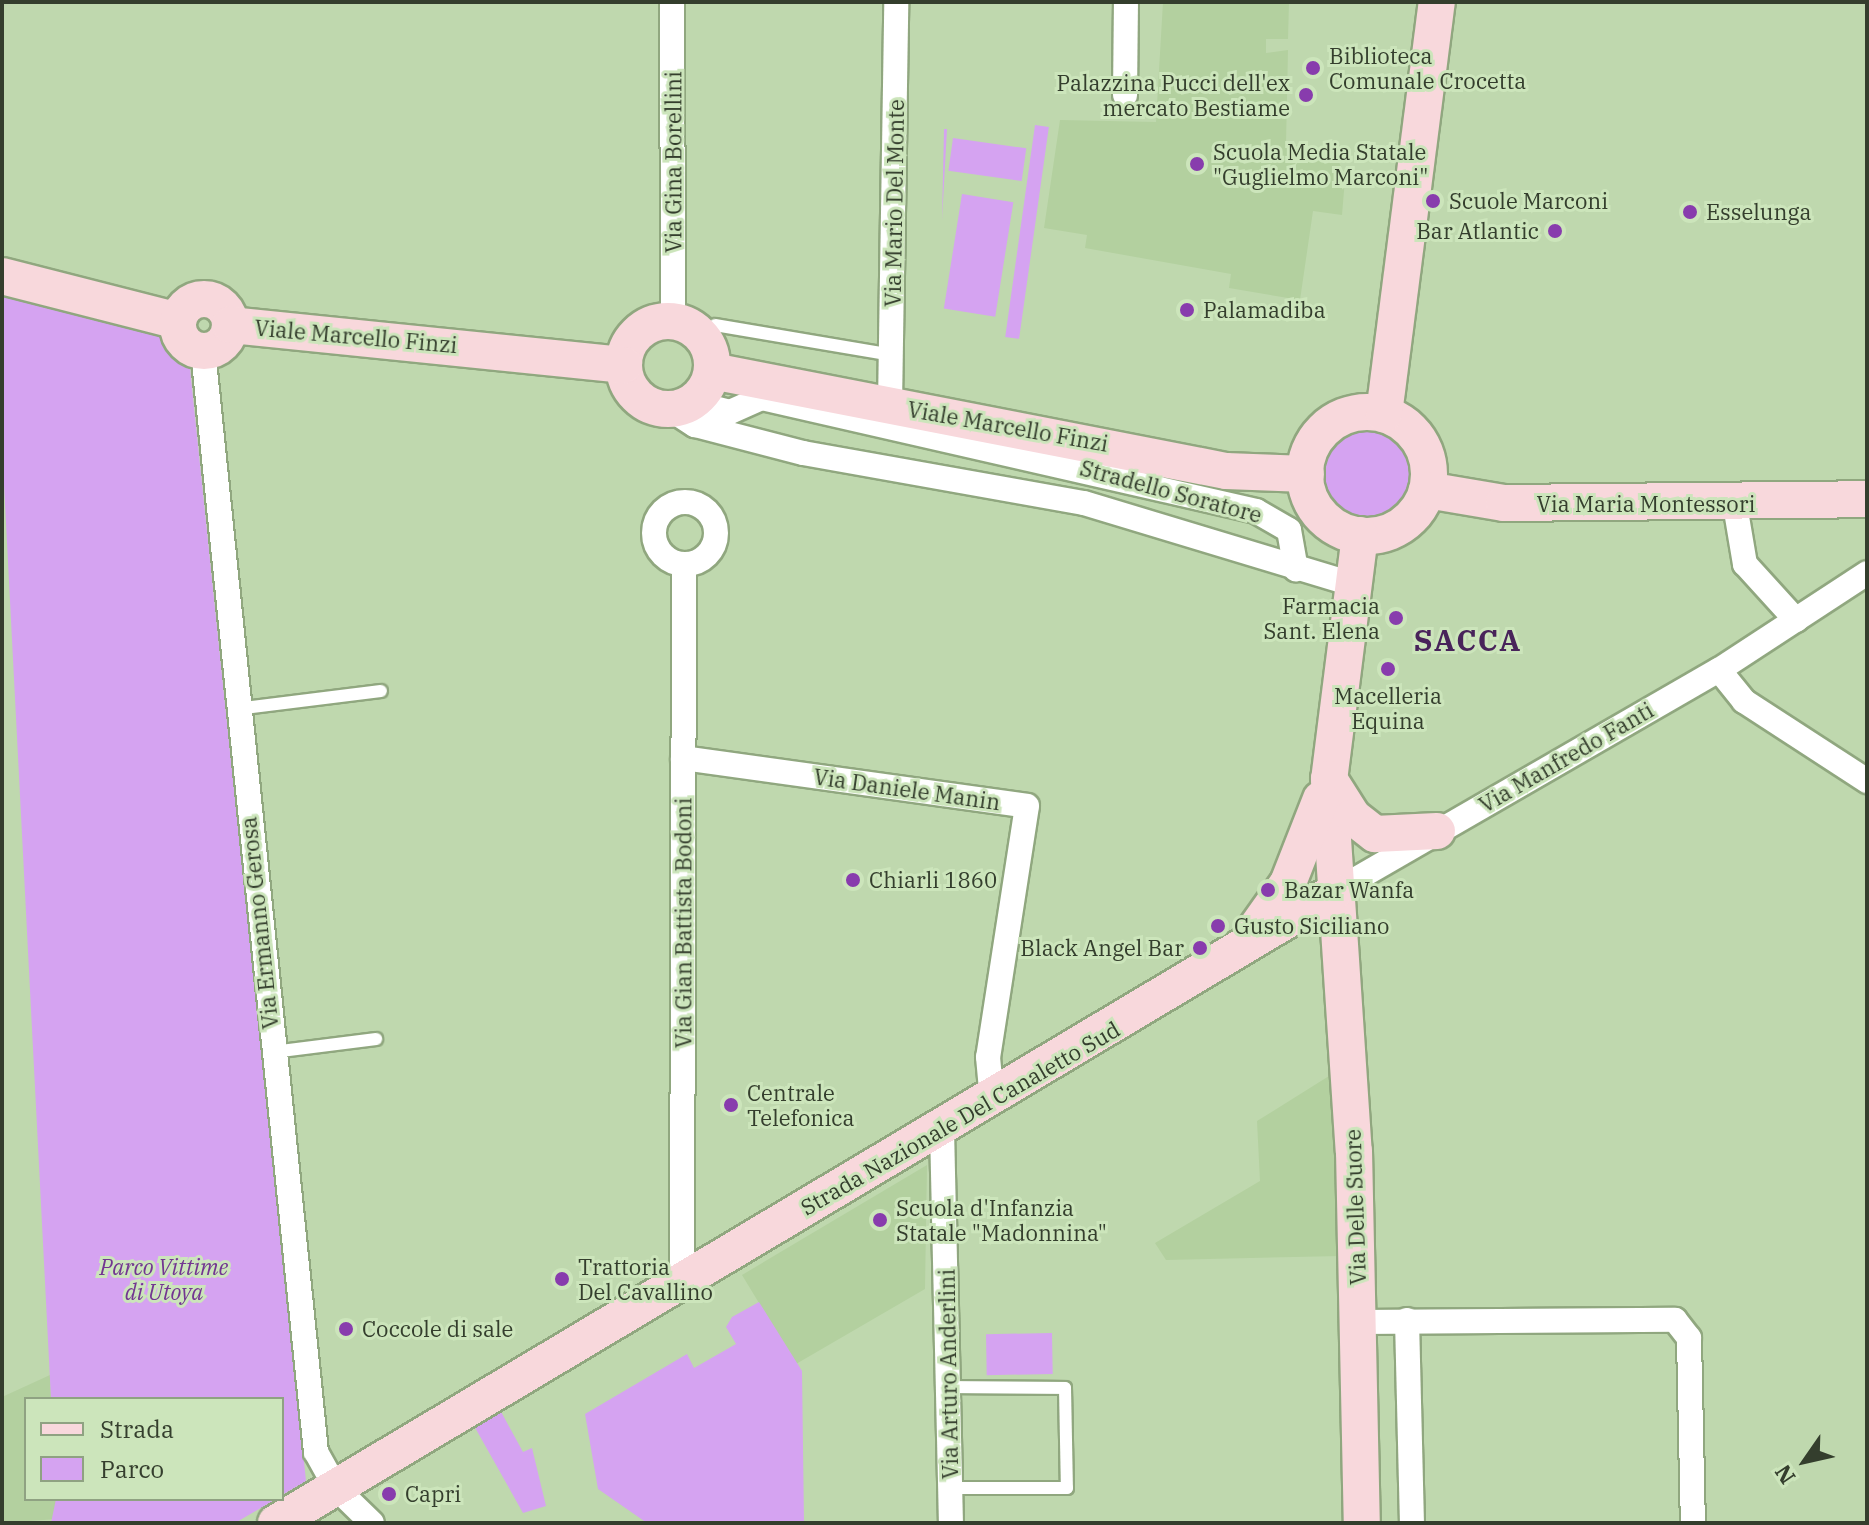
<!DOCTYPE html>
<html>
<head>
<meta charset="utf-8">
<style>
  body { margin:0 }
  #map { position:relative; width:1869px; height:1525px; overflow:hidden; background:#bfd8ae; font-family:"IBM Plex Serif",serif }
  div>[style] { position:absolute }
  .built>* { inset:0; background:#b3d09f }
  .green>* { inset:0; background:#d5a3f1; transform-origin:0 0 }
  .round { border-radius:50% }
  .roads { filter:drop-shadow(2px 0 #90a77f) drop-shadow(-2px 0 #90a77f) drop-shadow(0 2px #90a77f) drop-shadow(0 -2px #90a77f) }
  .lane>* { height:12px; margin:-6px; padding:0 6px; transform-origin:6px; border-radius:6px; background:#fff }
  .street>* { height:24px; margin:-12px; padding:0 12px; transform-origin:12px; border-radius:12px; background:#fff }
  .street>.ring { margin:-12px; padding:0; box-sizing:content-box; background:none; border:24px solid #fff; border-radius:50% }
  .secondary>* { height:36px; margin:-18px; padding:0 18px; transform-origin:18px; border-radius:18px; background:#f8d8dc }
  .secondary>.ring { margin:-18px; padding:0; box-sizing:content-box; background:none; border:36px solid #f8d8dc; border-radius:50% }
  .dots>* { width:22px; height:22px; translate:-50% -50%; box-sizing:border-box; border:4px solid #cce5bb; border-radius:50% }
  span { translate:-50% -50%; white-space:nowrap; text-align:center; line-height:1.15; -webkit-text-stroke:6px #cce5bb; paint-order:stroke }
  .poi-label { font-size:22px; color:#343e2d }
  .left { translate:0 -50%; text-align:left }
  .right { translate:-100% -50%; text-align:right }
  .street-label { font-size:22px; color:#343e2d }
  .park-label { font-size:22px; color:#723591; font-style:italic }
  .district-label { font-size:30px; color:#48235a; font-weight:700; letter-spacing:2px }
  .frame { position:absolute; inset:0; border:4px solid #343e2d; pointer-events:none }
  .legend { position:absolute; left:24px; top:1397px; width:260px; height:104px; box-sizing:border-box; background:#cce5bb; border:2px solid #8fa282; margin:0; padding:10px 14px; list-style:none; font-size:24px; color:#343e2d }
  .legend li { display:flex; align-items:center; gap:16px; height:40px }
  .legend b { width:40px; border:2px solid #8fa282 }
  .north { position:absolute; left:1765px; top:1421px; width:80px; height:80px; -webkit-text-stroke:6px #cce5bb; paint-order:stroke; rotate:236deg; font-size:22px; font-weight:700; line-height:32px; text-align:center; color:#343e2d }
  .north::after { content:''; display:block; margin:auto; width:28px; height:36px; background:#343e2d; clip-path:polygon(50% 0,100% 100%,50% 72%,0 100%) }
</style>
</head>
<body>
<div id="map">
  <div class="built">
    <i style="clip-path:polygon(1163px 2px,1289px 2px,1288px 39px,1266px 39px,1266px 53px,1288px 50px,1286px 144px,1335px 150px,1345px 179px,1342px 215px,1313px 211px,1300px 300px,1229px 288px,1231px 274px,1085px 248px,1087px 235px,1044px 228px,1060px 120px,1156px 122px)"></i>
    <i style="clip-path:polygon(1329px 1076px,1341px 1256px,1166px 1260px,1155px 1243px,1260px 1181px,1257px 1121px)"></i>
    <i style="clip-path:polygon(927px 1165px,925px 1289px,796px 1364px,742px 1275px)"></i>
    <i style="clip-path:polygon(50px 1375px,51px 1399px,26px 1399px,26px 1499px,56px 1499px,57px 1519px,2px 1523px,2px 1397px)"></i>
  </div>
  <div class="green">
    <i style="left:1035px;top:125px;width:14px;height:214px;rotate:8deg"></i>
    <i style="clip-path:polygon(944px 129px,947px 129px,942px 220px)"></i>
    <i style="left:953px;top:138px;width:74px;height:33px;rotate:8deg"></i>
    <i style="left:962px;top:194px;width:52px;height:116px;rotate:9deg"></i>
    <i style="clip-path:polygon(2px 294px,167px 321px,189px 359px,306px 1481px,282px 1495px,282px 1399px,51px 1399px,2px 445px)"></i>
    <i class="round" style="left:1322px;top:425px;width:96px;height:96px"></i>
    <i style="clip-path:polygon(759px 1302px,802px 1371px,804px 1523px,647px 1523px,598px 1489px,585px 1414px,687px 1354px,694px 1368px,736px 1344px,726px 1327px,732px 1317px)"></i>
    <i style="left:1052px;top:1333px;width:41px;height:66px;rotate:89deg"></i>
    <i style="clip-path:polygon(499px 1408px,523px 1452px,532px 1448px,546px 1506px,523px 1513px,473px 1424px)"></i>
    <i style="clip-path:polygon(56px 1499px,276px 1499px,235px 1523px,51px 1523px)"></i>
  </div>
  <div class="roads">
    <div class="lane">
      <i style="left:715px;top:325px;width:180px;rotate:9.6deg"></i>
      <i style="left:236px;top:709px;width:146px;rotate:-7.1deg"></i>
      <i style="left:273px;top:1052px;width:104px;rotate:-7.2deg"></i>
      <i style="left:949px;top:1387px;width:116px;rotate:0.5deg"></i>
      <i style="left:1065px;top:1388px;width:100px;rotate:88.9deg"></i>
      <i style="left:1067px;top:1488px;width:116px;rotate:180deg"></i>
    </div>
    <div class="street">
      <i style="left:672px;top:2px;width:320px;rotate:89.8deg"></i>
      <i style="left:1125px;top:95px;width:93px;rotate:-89.4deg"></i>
      <i style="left:203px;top:351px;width:1107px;rotate:84.14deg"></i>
      <i style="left:316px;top:1452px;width:41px;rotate:60.9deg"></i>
      <i style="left:336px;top:1488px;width:50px;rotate:44.2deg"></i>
      <i style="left:691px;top:402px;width:40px;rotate:14.4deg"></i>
      <i style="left:730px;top:412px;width:35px;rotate:-24deg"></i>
      <i style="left:762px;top:398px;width:507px;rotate:12.88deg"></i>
      <i style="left:1256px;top:511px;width:38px;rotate:30deg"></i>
      <i style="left:1289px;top:530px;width:40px;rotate:80deg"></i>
      <i style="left:890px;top:404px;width:402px;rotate:-89.1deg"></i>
      <i style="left:670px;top:409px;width:30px;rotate:33deg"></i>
      <i style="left:695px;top:425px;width:112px;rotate:14.5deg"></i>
      <i style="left:803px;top:453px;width:285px;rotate:10.1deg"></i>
      <i style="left:1084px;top:503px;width:281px;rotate:16.8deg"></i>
      <i class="ring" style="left:654px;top:502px;width:38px;height:38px"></i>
      <i style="left:1735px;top:505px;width:60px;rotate:80.4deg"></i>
      <i style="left:1745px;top:564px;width:76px;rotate:47.7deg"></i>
      <i style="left:1719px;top:670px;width:40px;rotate:51deg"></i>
      <i style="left:1744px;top:701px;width:147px;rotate:33deg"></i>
      <i style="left:683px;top:758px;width:347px;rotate:7.9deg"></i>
      <i style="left:1027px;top:806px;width:254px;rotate:98.8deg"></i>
      <i style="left:988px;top:1057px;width:43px;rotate:84.7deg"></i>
      <i style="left:1334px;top:892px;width:444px;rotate:-30deg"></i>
      <i style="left:1719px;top:670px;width:177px;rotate:-33.2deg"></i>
      <i style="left:942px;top:1129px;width:394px;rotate:88.7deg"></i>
      <i style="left:682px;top:1281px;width:716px;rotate:-89.84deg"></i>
      <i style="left:1407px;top:1320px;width:203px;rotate:88.6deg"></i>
      <i style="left:1360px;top:1322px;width:315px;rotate:-0.4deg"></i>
      <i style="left:1675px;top:1320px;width:23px;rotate:52deg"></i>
      <i style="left:1689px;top:1338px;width:185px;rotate:88.8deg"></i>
    </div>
    <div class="secondary">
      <i style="left:2px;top:276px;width:182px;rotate:14.3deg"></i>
      <i class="ring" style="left:178px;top:299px;width:16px;height:16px"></i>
      <i class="ring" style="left:624px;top:321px;width:52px;height:52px"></i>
      <i style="left:230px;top:325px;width:396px;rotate:5.8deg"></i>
      <i style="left:712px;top:371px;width:524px;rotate:11.01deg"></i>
      <i style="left:1226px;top:471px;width:80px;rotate:2.1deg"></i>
      <i class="ring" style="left:1305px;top:412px;width:88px;height:88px"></i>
      <i style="left:1384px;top:414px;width:415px;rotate:-82.7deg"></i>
      <i style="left:1427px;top:490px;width:78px;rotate:9.6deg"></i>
      <i style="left:1504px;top:503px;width:363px;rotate:-0.6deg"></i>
      <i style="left:1360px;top:535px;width:246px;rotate:97.2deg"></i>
      <i style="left:1329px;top:779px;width:373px;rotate:86.2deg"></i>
      <i style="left:1354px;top:1151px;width:372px;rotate:88.8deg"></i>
      <i style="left:1329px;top:779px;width:45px;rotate:57.7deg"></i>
      <i style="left:1353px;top:817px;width:28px;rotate:38deg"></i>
      <i style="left:1375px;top:834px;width:62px;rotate:-2.8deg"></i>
      <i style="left:1254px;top:931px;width:59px;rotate:-54.7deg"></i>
      <i style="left:1288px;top:883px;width:90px;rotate:-68.6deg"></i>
      <i style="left:276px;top:1523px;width:1232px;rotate:-30.81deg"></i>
    </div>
  </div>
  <div class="dots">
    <i style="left:1313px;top:68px;background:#883cad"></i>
    <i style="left:1306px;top:95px;background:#883cad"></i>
    <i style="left:1197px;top:164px;background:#883cad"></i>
    <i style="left:1433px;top:201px;background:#883cad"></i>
    <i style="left:1690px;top:212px;background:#883cad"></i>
    <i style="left:1555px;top:231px;background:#883cad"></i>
    <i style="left:1187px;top:310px;background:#883cad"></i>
    <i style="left:1396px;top:618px;background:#883cad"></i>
    <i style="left:1388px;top:669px;background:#883cad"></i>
    <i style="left:853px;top:880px;background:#883cad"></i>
    <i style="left:1268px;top:890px;background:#883cad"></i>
    <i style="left:1218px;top:926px;background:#883cad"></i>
    <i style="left:1200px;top:948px;background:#883cad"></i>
    <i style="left:731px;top:1105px;background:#883cad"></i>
    <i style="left:880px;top:1220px;background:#883cad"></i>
    <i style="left:562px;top:1279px;background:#883cad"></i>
    <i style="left:346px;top:1329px;background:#883cad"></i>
    <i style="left:389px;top:1494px;background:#883cad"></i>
  </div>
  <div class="poi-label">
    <span class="left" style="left:1329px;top:68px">Biblioteca<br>Comunale Crocetta</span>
    <span class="right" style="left:1290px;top:95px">Palazzina Pucci dell'ex<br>mercato Bestiame</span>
    <span class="left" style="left:1213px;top:164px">Scuola Media Statale<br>"Guglielmo Marconi"</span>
    <span class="left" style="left:1449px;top:201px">Scuole Marconi</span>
    <span class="left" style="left:1706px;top:212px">Esselunga</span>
    <span class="right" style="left:1539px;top:231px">Bar Atlantic</span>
    <span class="left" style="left:1203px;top:310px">Palamadiba</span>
    <span class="right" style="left:1380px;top:618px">Farmacia<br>Sant. Elena</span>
    <span style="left:1388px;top:708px">Macelleria<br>Equina</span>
    <span class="left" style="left:869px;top:880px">Chiarli 1860</span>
    <span class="left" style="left:1284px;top:890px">Bazar Wanfa</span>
    <span class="left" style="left:1234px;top:926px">Gusto Siciliano</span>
    <span class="right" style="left:1184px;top:948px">Black Angel Bar</span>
    <span class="left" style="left:747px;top:1105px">Centrale<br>Telefonica</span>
    <span class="left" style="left:896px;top:1220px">Scuola d'Infanzia<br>Statale "Madonnina"</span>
    <span class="left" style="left:578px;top:1279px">Trattoria<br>Del Cavallino</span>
    <span class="left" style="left:362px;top:1329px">Coccole di sale</span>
    <span class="left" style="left:405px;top:1494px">Capri</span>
  </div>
  <div class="street-label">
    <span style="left:673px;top:162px;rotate:-90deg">Via Gina Borellini</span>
    <span style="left:894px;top:203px;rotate:-89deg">Via Mario Del Monte</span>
    <span style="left:356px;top:336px;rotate:5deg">Viale Marcello Finzi</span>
    <span style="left:1008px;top:426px;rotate:10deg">Viale Marcello Finzi</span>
    <span style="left:1171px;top:491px;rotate:15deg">Stradello Soratore</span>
    <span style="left:1646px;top:504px">Via Maria Montessori</span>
    <span style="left:1566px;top:757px;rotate:-30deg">Via Manfredo Fanti</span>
    <span style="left:907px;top:789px;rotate:8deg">Via Daniele Manin</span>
    <span style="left:259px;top:923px;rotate:-96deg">Via Ermanno Gerosa</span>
    <span style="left:683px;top:923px;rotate:-90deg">Via Gian Battista Bodoni</span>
    <span style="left:960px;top:1118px;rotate:-30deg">Strada Nazionale Del Canaletto Sud</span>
    <span style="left:1355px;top:1207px;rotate:-92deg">Via Delle Suore</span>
    <span style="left:948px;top:1374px;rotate:-91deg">Via Arturo Anderlini</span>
  </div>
  <div class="park-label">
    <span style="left:164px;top:1279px">Parco Vittime<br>di Utoya</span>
  </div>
  <div class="district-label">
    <span style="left:1468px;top:640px">SACCA</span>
  </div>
  <div class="frame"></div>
  <ul class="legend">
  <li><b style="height:10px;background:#f8d8dc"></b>Strada</li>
  <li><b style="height:22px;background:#d5a3f1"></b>Parco</li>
  </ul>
  <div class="north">N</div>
</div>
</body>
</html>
